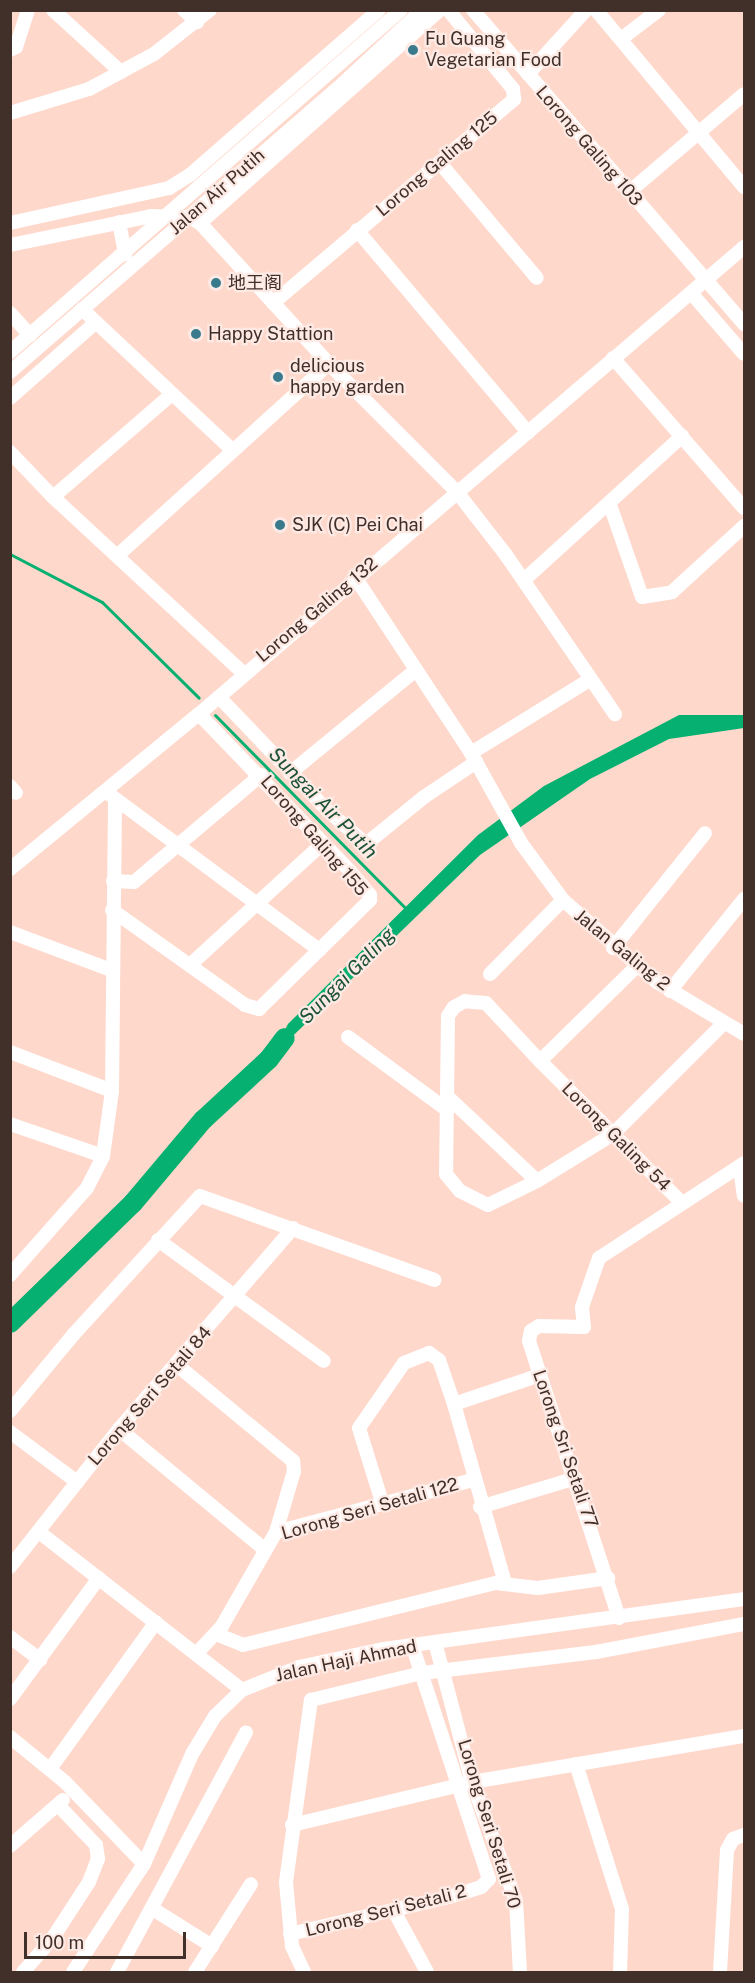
<!DOCTYPE html>
<html>
<head>
<meta charset="utf-8">
<style>
  body { margin:0 }
  #map { position:relative; width:755px; height:1983px; overflow:hidden; background:#ffd8cc; font-family:"Public Sans","Noto Sans SC",sans-serif }
  div>[style] { position:absolute }
  .water>* { inset:0; background:#05b070 }
  .stream>* { height:3px; margin:-1.5px; padding:0 1.5px; transform-origin:1.5px; border-radius:1.5px; background:#05b070 }
  .river>* { height:20px; margin:-10px; padding:0 10px; transform-origin:10px; border-radius:10px; background:#05b070 }
  .minor>* { height:14px; margin:-7px; padding:0 7px; transform-origin:7px; border-radius:7px; background:#fff }
  .dots>* { width:16px; height:16px; translate:-50% -50%; box-sizing:border-box; border:3px solid #feeae4; border-radius:50% }
  span { translate:-50% -50%; white-space:nowrap; text-align:center; line-height:1.15; -webkit-text-stroke:4.5px #feeae4; paint-order:stroke }
  .poi-label { font-size:18px; color:#412f29 }
  .left { translate:0 -50%; text-align:left }
  .street-label { font-size:18px; color:#412f29 }
  .water-label { font-size:20px; color:#1c5237; font-style:italic }
  .frame { position:absolute; inset:0; border:12px solid #412f29; pointer-events:none }
  .scale { position:absolute; left:24px; top:1932px; width:162px; height:27px; box-sizing:border-box; border:3px solid #412f29; border-top:0; padding-left:8px; font-size:18px; line-height:21px; white-space:nowrap; color:#412f29; -webkit-text-stroke:4px #feeae4; paint-order:stroke }
</style>
</head>
<body>
<div id="map">
  <div class="water">
    <i style="clip-path:polygon(679px 715px,744px 715px,744px 728px,669px 739px,590px 779px,480px 855px,269px 1059px,288px 1024px,478px 835px,544px 786px)"></i>
  </div>
  <div class="stream">
    <i style="left:10px;top:554px;width:104px;rotate:27.6deg"></i>
    <i style="left:102px;top:602px;width:136px;rotate:44.7deg"></i>
    <i style="left:215px;top:715px;width:271px;rotate:45.4deg"></i>
  </div>
  <div class="river">
    <i style="left:10px;top:1323px;width:172px;rotate:-44.3deg"></i>
    <i style="left:133px;top:1203px;width:109px;rotate:-49.9deg"></i>
    <i style="left:203px;top:1120px;width:90px;rotate:-42.7deg"></i>
    <i style="left:269px;top:1059px;width:26px;rotate:-53deg"></i>
  </div>
  <div class="minor">
    <i style="left:53px;top:10px;width:92px;rotate:42.4deg"></i>
    <i style="left:184px;top:10px;width:18px;rotate:43deg"></i>
    <i style="left:473px;top:10px;width:415px;rotate:49.2deg"></i>
    <i style="left:596px;top:10px;width:231px;rotate:50.1deg"></i>
    <i style="left:621px;top:39px;width:48px;rotate:-37.3deg"></i>
    <i style="left:10px;top:50px;width:7px;rotate:-27deg"></i>
    <i style="left:16px;top:47px;width:39px;rotate:-72deg"></i>
    <i style="left:528px;top:74px;width:86px;rotate:-47.8deg"></i>
    <i style="left:10px;top:113px;width:83px;rotate:-16.9deg"></i>
    <i style="left:89px;top:89px;width:74px;rotate:-28.3deg"></i>
    <i style="left:154px;top:54px;width:71px;rotate:-38.2deg"></i>
    <i style="left:440px;top:163px;width:150px;rotate:49.9deg"></i>
    <i style="left:629px;top:192px;width:151px;rotate:-40.4deg"></i>
    <i style="left:119px;top:222px;width:33px;rotate:79deg"></i>
    <i style="left:10px;top:223px;width:163px;rotate:-12.4deg"></i>
    <i style="left:169px;top:188px;width:26px;rotate:-32deg"></i>
    <i style="left:191px;top:174px;width:249px;rotate:-41.1deg"></i>
    <i style="left:200px;top:223px;width:321px;rotate:-41.6deg"></i>
    <i style="left:357px;top:230px;width:265px;rotate:49.8deg"></i>
    <i style="left:10px;top:245px;width:144px;rotate:-11.6deg"></i>
    <i style="left:151px;top:216px;width:38px;rotate:2deg"></i>
    <i style="left:189px;top:217px;width:13px;rotate:29deg"></i>
    <i style="left:200px;top:223px;width:191px;rotate:47.5deg"></i>
    <i style="left:329px;top:364px;width:181px;rotate:45deg"></i>
    <i style="left:457px;top:492px;width:80px;rotate:52.1deg"></i>
    <i style="left:506px;top:555px;width:193px;rotate:55.6deg"></i>
    <i style="left:692px;top:294px;width:79px;rotate:49.1deg"></i>
    <i style="left:273px;top:303px;width:316px;rotate:-40.2deg"></i>
    <i style="left:514px;top:99px;width:10px;rotate:-96deg"></i>
    <i style="left:513px;top:89px;width:102px;rotate:-129.4deg"></i>
    <i style="left:82px;top:309px;width:207px;rotate:43.2deg"></i>
    <i style="left:10px;top:313px;width:30px;rotate:48deg"></i>
    <i style="left:10px;top:352px;width:519px;rotate:-41.18deg"></i>
    <i style="left:613px;top:358px;width:199px;rotate:48.9deg"></i>
    <i style="left:10px;top:372px;width:432px;rotate:-40.9deg"></i>
    <i style="left:337px;top:89px;width:116px;rotate:-42.9deg"></i>
    <i style="left:10px;top:398px;width:113px;rotate:-41.4deg"></i>
    <i style="left:10px;top:452px;width:62px;rotate:46.3deg"></i>
    <i style="left:53px;top:497px;width:259px;rotate:42.8deg"></i>
    <i style="left:53px;top:497px;width:157px;rotate:-40.9deg"></i>
    <i style="left:610px;top:505px;width:97px;rotate:70.8deg"></i>
    <i style="left:642px;top:597px;width:30px;rotate:-9deg"></i>
    <i style="left:672px;top:592px;width:98px;rotate:-42.5deg"></i>
    <i style="left:117px;top:556px;width:286px;rotate:-42.2deg"></i>
    <i style="left:355px;top:577px;width:211px;rotate:56.6deg"></i>
    <i style="left:471px;top:753px;width:103px;rotate:60.9deg"></i>
    <i style="left:521px;top:843px;width:71px;rotate:53.6deg"></i>
    <i style="left:563px;top:900px;width:125px;rotate:41.1deg"></i>
    <i style="left:657px;top:982px;width:101px;rotate:30.9deg"></i>
    <i style="left:524px;top:580px;width:214px;rotate:-42.3deg"></i>
    <i style="left:219px;top:697px;width:158px;rotate:46.3deg"></i>
    <i style="left:328px;top:811px;width:50px;rotate:41deg"></i>
    <i style="left:366px;top:844px;width:75px;rotate:-39deg"></i>
    <i style="left:424px;top:797px;width:63px;rotate:-33.9deg"></i>
    <i style="left:471px;top:753px;width:139px;rotate:-31.7deg"></i>
    <i style="left:290px;top:773px;width:163px;rotate:-39.3deg"></i>
    <i style="left:10px;top:786px;width:9px;rotate:49deg"></i>
    <i style="left:109px;top:794px;width:262px;rotate:36.6deg"></i>
    <i style="left:10px;top:869px;width:244px;rotate:-39.4deg"></i>
    <i style="left:199px;top:714px;width:718px;rotate:-40.59deg"></i>
    <i style="left:113px;top:881px;width:21px;rotate:3deg"></i>
    <i style="left:134px;top:882px;width:166px;rotate:-40.1deg"></i>
    <i style="left:112px;top:910px;width:163px;rotate:35.5deg"></i>
    <i style="left:245px;top:1005px;width:15px;rotate:16deg"></i>
    <i style="left:259px;top:1009px;width:156px;rotate:-44.5deg"></i>
    <i style="left:370px;top:900px;width:5px;rotate:-90deg"></i>
    <i style="left:370px;top:895px;width:31px;rotate:-130deg"></i>
    <i style="left:350px;top:871px;width:218px;rotate:-133.9deg"></i>
    <i style="left:10px;top:932px;width:108px;rotate:20.6deg"></i>
    <i style="left:613px;top:948px;width:147px;rotate:-51.3deg"></i>
    <i style="left:190px;top:965px;width:180px;rotate:-42.5deg"></i>
    <i style="left:490px;top:974px;width:104px;rotate:-45.4deg"></i>
    <i style="left:670px;top:991px;width:118px;rotate:-51.2deg"></i>
    <i style="left:348px;top:1037px;width:123px;rotate:36.4deg"></i>
    <i style="left:10px;top:1052px;width:109px;rotate:20.9deg"></i>
    <i style="left:540px;top:1061px;width:134px;rotate:-44.4deg"></i>
    <i style="left:448px;top:1097px;width:122px;rotate:43.3deg"></i>
    <i style="left:10px;top:1124px;width:98px;rotate:19deg"></i>
    <i style="left:740px;top:1168px;width:28px;rotate:82deg"></i>
    <i style="left:681px;top:1202px;width:199px;rotate:-135deg"></i>
    <i style="left:540px;top:1061px;width:79px;rotate:-133deg"></i>
    <i style="left:486px;top:1003px;width:21px;rotate:-175deg"></i>
    <i style="left:465px;top:1001px;width:13px;rotate:151deg"></i>
    <i style="left:454px;top:1007px;width:11px;rotate:124deg"></i>
    <i style="left:448px;top:1016px;width:158px;rotate:90.7deg"></i>
    <i style="left:446px;top:1174px;width:22px;rotate:51deg"></i>
    <i style="left:460px;top:1191px;width:31px;rotate:27deg"></i>
    <i style="left:488px;top:1205px;width:55px;rotate:-26.1deg"></i>
    <i style="left:537px;top:1181px;width:89px;rotate:-31.7deg"></i>
    <i style="left:613px;top:1134px;width:157px;rotate:-45deg"></i>
    <i style="left:158px;top:1240px;width:205px;rotate:36.1deg"></i>
    <i style="left:10px;top:1275px;width:116px;rotate:-48.5deg"></i>
    <i style="left:87px;top:1188px;width:36px;rotate:-63deg"></i>
    <i style="left:103px;top:1156px;width:66px;rotate:-82.1deg"></i>
    <i style="left:112px;top:1091px;width:292px;rotate:-89.4deg"></i>
    <i style="left:177px;top:1365px;width:151px;rotate:39.6deg"></i>
    <i style="left:293px;top:1461px;width:10px;rotate:84deg"></i>
    <i style="left:294px;top:1471px;width:64px;rotate:106.4deg"></i>
    <i style="left:454px;top:1404px;width:91px;rotate:-18.6deg"></i>
    <i style="left:10px;top:1411px;width:99px;rotate:-50.3deg"></i>
    <i style="left:73px;top:1335px;width:188px;rotate:-47.6deg"></i>
    <i style="left:200px;top:1196px;width:249px;rotate:19.7deg"></i>
    <i style="left:119px;top:1429px;width:188px;rotate:39.6deg"></i>
    <i style="left:10px;top:1432px;width:84px;rotate:36.7deg"></i>
    <i style="left:382px;top:1502px;width:77px;rotate:-107.3deg"></i>
    <i style="left:359px;top:1428px;width:79px;rotate:-55.3deg"></i>
    <i style="left:404px;top:1363px;width:27px;rotate:-22deg"></i>
    <i style="left:429px;top:1353px;width:12px;rotate:35deg"></i>
    <i style="left:439px;top:1360px;width:46px;rotate:71.2deg"></i>
    <i style="left:454px;top:1404px;width:186px;rotate:74.1deg"></i>
    <i style="left:480px;top:1507px;width:100px;rotate:-16.8deg"></i>
    <i style="left:39px;top:1532px;width:257px;rotate:37.9deg"></i>
    <i style="left:10px;top:1567px;width:176px;rotate:-51.7deg"></i>
    <i style="left:119px;top:1429px;width:266px;rotate:-49.1deg"></i>
    <i style="left:619px;top:1618px;width:291px;rotate:-108deg"></i>
    <i style="left:529px;top:1341px;width:10px;rotate:-79deg"></i>
    <i style="left:531px;top:1331px;width:9px;rotate:-32deg"></i>
    <i style="left:539px;top:1326px;width:45px;rotate:1.3deg"></i>
    <i style="left:584px;top:1327px;width:20px;rotate:-96deg"></i>
    <i style="left:582px;top:1307px;width:52px;rotate:-70.9deg"></i>
    <i style="left:599px;top:1258px;width:173px;rotate:-33.2deg"></i>
    <i style="left:216px;top:1634px;width:29px;rotate:22deg"></i>
    <i style="left:243px;top:1645px;width:260px;rotate:-13.8deg"></i>
    <i style="left:496px;top:1583px;width:42px;rotate:6.8deg"></i>
    <i style="left:538px;top:1588px;width:71px;rotate:-8.1deg"></i>
    <i style="left:10px;top:1637px;width:38px;rotate:37deg"></i>
    <i style="left:435px;top:1642px;width:145px;rotate:75.2deg"></i>
    <i style="left:472px;top:1782px;width:127px;rotate:69.7deg"></i>
    <i style="left:516px;top:1901px;width:71px;rotate:86.8deg"></i>
    <i style="left:196px;top:1654px;width:38px;rotate:-47deg"></i>
    <i style="left:222px;top:1626px;width:108px;rotate:-60.1deg"></i>
    <i style="left:276px;top:1532px;width:204px;rotate:-14.8deg"></i>
    <i style="left:10px;top:1699px;width:150px;rotate:-53.7deg"></i>
    <i style="left:10px;top:1737px;width:71px;rotate:39.3deg"></i>
    <i style="left:65px;top:1782px;width:114px;rotate:46.1deg"></i>
    <i style="left:576px;top:1764px;width:152px;rotate:72.4deg"></i>
    <i style="left:622px;top:1909px;width:63px;rotate:91.8deg"></i>
    <i style="left:50px;top:1769px;width:181px;rotate:-54.2deg"></i>
    <i style="left:292px;top:1825px;width:185px;rotate:-13.4deg"></i>
    <i style="left:472px;top:1782px;width:276px;rotate:-9.6deg"></i>
    <i style="left:10px;top:1846px;width:70px;rotate:-41deg"></i>
    <i style="left:153px;top:1909px;width:70px;rotate:32.1deg"></i>
    <i style="left:394px;top:1911px;width:69px;rotate:61.6deg"></i>
    <i style="left:290px;top:1934px;width:163px;rotate:-13.1deg"></i>
    <i style="left:449px;top:1897px;width:34px;rotate:-17deg"></i>
    <i style="left:481px;top:1887px;width:11px;rotate:-45deg"></i>
    <i style="left:489px;top:1879px;width:246px;rotate:-108.2deg"></i>
    <i style="left:23px;top:1972px;width:44px;rotate:-48.7deg"></i>
    <i style="left:52px;top:1939px;width:68px;rotate:-57deg"></i>
    <i style="left:89px;top:1882px;width:25px;rotate:-69deg"></i>
    <i style="left:98px;top:1859px;width:14px;rotate:-98deg"></i>
    <i style="left:96px;top:1845px;width:55px;rotate:-133.5deg"></i>
    <i style="left:73px;top:1972px;width:129px;rotate:-56.7deg"></i>
    <i style="left:144px;top:1864px;width:120px;rotate:-66.4deg"></i>
    <i style="left:192px;top:1754px;width:44px;rotate:-58.8deg"></i>
    <i style="left:215px;top:1716px;width:37px;rotate:-44deg"></i>
    <i style="left:242px;top:1690px;width:61px;rotate:-22deg"></i>
    <i style="left:299px;top:1667px;width:87px;rotate:-12deg"></i>
    <i style="left:384px;top:1649px;width:363px;rotate:-7.9deg"></i>
    <i style="left:117px;top:1972px;width:272px;rotate:-61.7deg"></i>
    <i style="left:195px;top:1972px;width:104px;rotate:-57.5deg"></i>
    <i style="left:304px;top:1972px;width:29px;rotate:-115deg"></i>
    <i style="left:292px;top:1946px;width:64px;rotate:-95.4deg"></i>
    <i style="left:286px;top:1882px;width:184px;rotate:-82.2deg"></i>
    <i style="left:311px;top:1700px;width:114px;rotate:-13.7deg"></i>
    <i style="left:422px;top:1673px;width:175px;rotate:-6.9deg"></i>
    <i style="left:596px;top:1652px;width:151px;rotate:-10.7deg"></i>
    <i style="left:720px;top:1972px;width:122px;rotate:-86.7deg"></i>
    <i style="left:727px;top:1850px;width:13px;rotate:-61deg"></i>
    <i style="left:733px;top:1839px;width:12px;rotate:-20deg"></i>
  </div>
  <div class="dots">
    <i style="left:413px;top:50px;background:#397b8d"></i>
    <i style="left:216px;top:283px;background:#397b8d"></i>
    <i style="left:196px;top:334px;background:#397b8d"></i>
    <i style="left:278px;top:377px;background:#397b8d"></i>
    <i style="left:280px;top:525px;background:#397b8d"></i>
  </div>
  <div class="poi-label">
    <span class="left" style="left:425px;top:50px">Fu Guang<br>Vegetarian Food</span>
    <span class="left" style="left:228px;top:283px">地王阁</span>
    <span class="left" style="left:208px;top:334px">Happy Stattion</span>
    <span class="left" style="left:290px;top:377px">delicious<br>happy garden</span>
    <span class="left" style="left:292px;top:525px">SJK (C) Pei Chai</span>
  </div>
  <div class="street-label">
    <span style="left:589px;top:146px;rotate:49deg">Lorong Galing 103</span>
    <span style="left:437px;top:164px;rotate:-40deg">Lorong Galing 125</span>
    <span style="left:217px;top:192px;rotate:-41deg">Jalan Air Putih</span>
    <span style="left:317px;top:610px;rotate:-40deg">Lorong Galing 132</span>
    <span style="left:314px;top:836px;rotate:49deg">Lorong Galing 155</span>
    <span style="left:622px;top:950px;rotate:39deg">Jalan Galing 2</span>
    <span style="left:616px;top:1137px;rotate:45deg">Lorong Galing 54</span>
    <span style="left:150px;top:1396px;rotate:-49deg">Lorong Seri Setali 84</span>
    <span style="left:565px;top:1449px;rotate:71deg">Lorong Sri Setali 77</span>
    <span style="left:370px;top:1509px;rotate:-16deg">Lorong Seri Setali 122</span>
    <span style="left:346px;top:1661px;rotate:-12deg">Jalan Haji Ahmad</span>
    <span style="left:489px;top:1824px;rotate:73deg">Lorong Seri Setali 70</span>
    <span style="left:386px;top:1911px;rotate:-14deg">Lorong Seri Setali 2</span>
  </div>
  <div class="water-label">
    <span style="left:323px;top:803px;rotate:46deg">Sungai Air Putih</span>
    <span style="left:347px;top:976px;rotate:-45deg">Sungai Galing</span>
  </div>
  <div class="frame"></div>
  <div class="scale">100 m</div>
</div>
</body>
</html>
